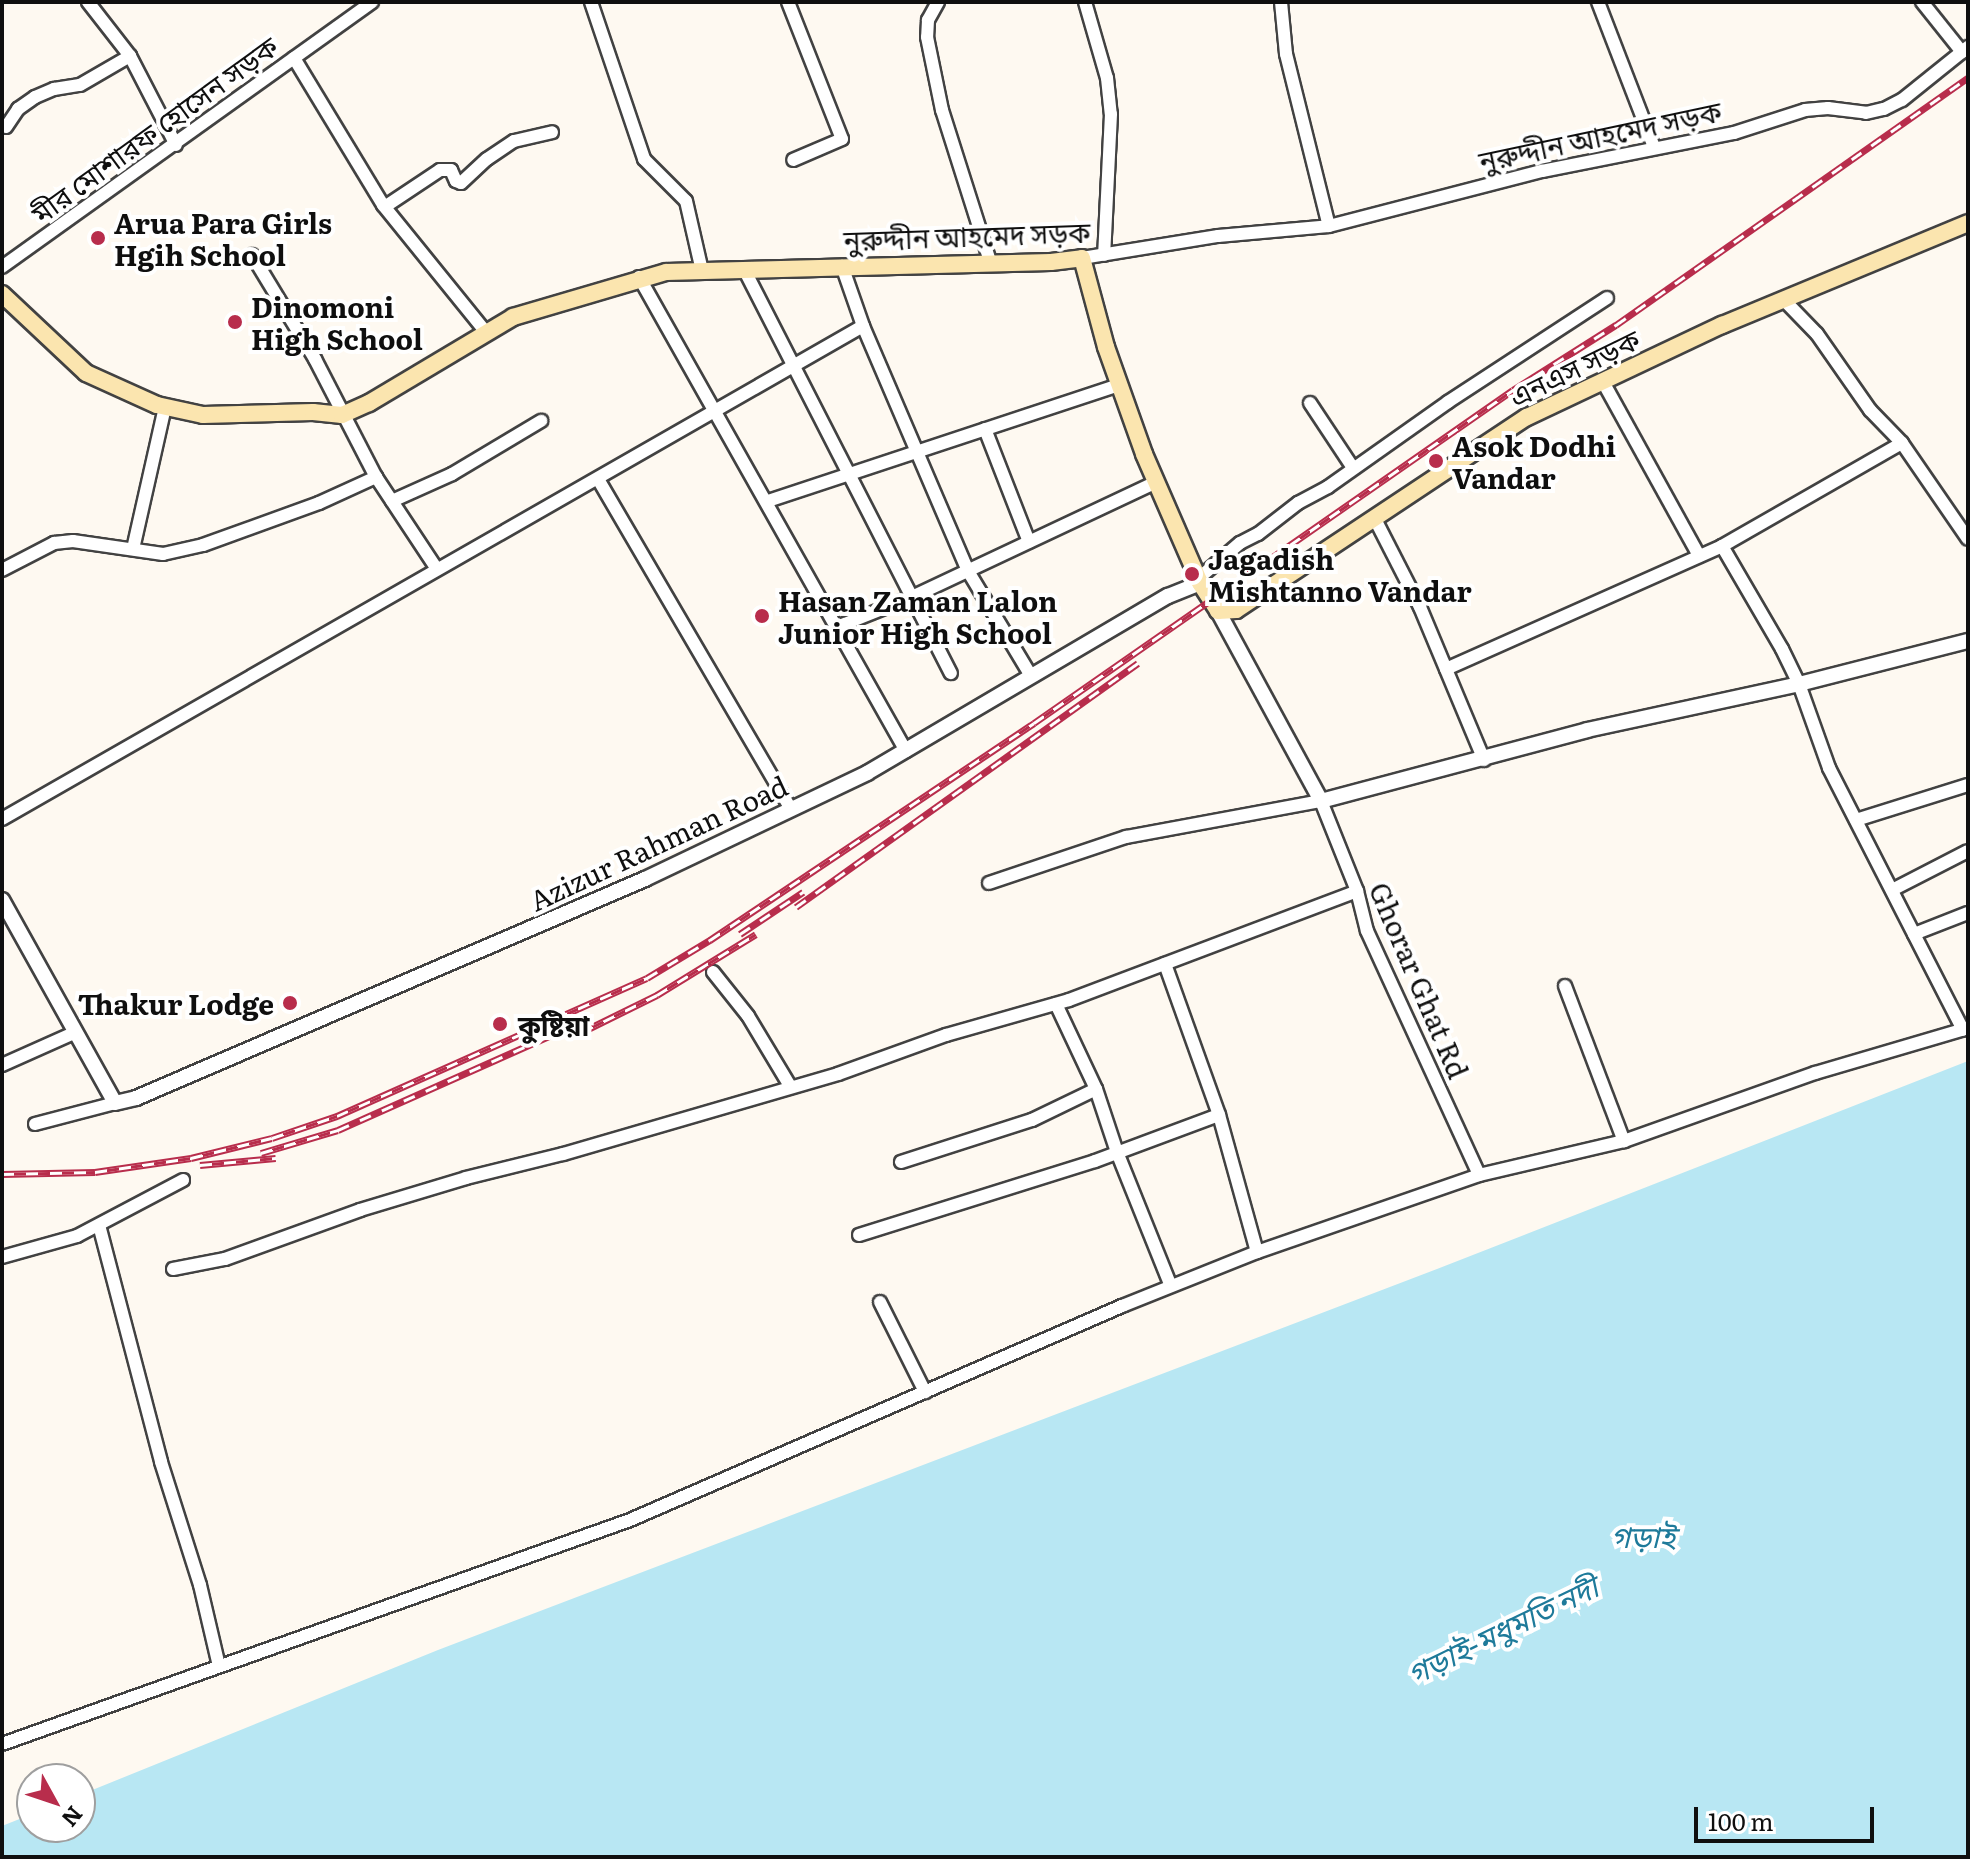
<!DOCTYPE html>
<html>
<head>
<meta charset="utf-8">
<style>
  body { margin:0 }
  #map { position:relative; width:1970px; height:1859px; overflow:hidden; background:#fef9f1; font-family:Literata,"Noto Sans Bengali",serif }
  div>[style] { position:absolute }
  .water>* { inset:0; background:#b8e7f3 }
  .roads { filter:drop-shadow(2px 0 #424242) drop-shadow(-2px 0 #424242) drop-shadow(0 2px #424242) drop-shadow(0 -2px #424242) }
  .minor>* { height:12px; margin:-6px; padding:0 6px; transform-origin:6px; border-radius:6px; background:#fff }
  .tertiary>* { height:14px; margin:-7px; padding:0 7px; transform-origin:7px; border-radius:7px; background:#fff }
  .secondary>* { height:16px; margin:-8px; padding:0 8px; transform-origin:8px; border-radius:8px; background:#fbe5af }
  .rail>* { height:7px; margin-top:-3.5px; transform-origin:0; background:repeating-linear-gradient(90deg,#fff 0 12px,#b82d4c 0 24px); box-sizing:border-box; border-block:2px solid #b82d4c }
  .dots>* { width:22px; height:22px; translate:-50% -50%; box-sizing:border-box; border:4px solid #fff; border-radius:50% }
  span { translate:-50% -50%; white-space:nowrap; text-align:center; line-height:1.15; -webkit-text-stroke:8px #fff; paint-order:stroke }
  .street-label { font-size:28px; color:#0f0f0f }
  .poi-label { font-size:28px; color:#0f0f0f; font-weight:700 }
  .left { translate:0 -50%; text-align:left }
  .right { translate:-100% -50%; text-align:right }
  .water-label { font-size:30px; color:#1e7a9a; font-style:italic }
  .frame { position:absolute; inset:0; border:4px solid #0f0f0f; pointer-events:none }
  .north { position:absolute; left:16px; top:1763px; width:80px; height:80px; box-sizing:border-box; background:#fff; border:2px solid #9f9f9f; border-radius:50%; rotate:130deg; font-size:22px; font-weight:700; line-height:32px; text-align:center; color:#0f0f0f }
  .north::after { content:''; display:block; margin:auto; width:28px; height:36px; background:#b82d4c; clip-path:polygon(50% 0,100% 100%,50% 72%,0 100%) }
  .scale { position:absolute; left:1694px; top:1807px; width:180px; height:36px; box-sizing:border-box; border:4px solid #0f0f0f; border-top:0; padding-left:10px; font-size:24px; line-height:28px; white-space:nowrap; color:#0f0f0f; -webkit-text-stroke:6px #fff; paint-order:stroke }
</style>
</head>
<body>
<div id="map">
  <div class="water">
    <i style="clip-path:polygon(1968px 1061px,1968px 1857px,2px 1857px,2px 1826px,32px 1814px,32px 1827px,80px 1827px,80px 1795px,438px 1650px,1437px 1269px)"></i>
  </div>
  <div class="roads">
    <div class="minor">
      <i style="left:88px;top:2px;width:68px;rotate:52.1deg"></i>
      <i style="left:130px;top:56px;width:100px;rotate:62.7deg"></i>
      <i style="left:591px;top:2px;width:166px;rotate:71.3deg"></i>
      <i style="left:644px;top:159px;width:59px;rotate:45deg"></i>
      <i style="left:686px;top:201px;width:72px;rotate:77.1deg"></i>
      <i style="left:788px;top:2px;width:147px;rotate:68.5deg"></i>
      <i style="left:842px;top:139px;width:53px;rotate:156.8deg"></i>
      <i style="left:938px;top:2px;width:21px;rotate:119deg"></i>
      <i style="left:928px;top:20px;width:17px;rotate:93deg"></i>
      <i style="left:927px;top:37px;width:75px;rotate:78.4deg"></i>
      <i style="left:942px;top:110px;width:158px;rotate:72.4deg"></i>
      <i style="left:1085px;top:2px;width:79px;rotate:73.9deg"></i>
      <i style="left:1107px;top:78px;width:36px;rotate:84deg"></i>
      <i style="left:1111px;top:114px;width:141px;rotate:92.8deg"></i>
      <i style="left:1281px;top:2px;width:52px;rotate:84.5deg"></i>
      <i style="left:1286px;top:54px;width:177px;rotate:76deg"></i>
      <i style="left:1598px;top:2px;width:155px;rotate:68.9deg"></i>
      <i style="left:1922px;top:2px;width:64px;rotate:51.3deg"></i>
      <i style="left:294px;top:58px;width:172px;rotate:58.8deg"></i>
      <i style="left:383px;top:205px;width:164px;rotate:51deg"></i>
      <i style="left:6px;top:127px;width:22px;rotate:-56deg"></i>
      <i style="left:18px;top:109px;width:21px;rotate:-35deg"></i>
      <i style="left:35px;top:97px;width:21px;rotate:-23deg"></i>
      <i style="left:54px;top:89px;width:26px;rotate:-9deg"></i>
      <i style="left:80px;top:85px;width:58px;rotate:-30.1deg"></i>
      <i style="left:386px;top:206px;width:65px;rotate:-33.7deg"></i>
      <i style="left:440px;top:170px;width:11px"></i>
      <i style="left:451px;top:170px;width:12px;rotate:66deg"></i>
      <i style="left:456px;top:181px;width:5px;rotate:22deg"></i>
      <i style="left:461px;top:183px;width:35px;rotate:-43deg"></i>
      <i style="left:487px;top:159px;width:32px;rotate:-34deg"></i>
      <i style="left:514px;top:141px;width:39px;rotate:-13deg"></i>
      <i style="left:252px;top:255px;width:122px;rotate:58.8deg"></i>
      <i style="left:315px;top:359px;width:133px;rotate:62.7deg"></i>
      <i style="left:376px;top:477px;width:110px;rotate:56.5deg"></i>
      <i style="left:1082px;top:258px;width:138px;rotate:-9.2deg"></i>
      <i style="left:1218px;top:236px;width:111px;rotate:-5.1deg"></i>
      <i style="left:1329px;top:226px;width:220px;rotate:-14.5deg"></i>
      <i style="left:1542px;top:171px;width:196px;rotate:-11.2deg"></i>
      <i style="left:1734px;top:133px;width:75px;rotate:-17.9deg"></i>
      <i style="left:1805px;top:110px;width:23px;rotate:-5deg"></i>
      <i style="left:1828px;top:108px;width:38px;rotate:7deg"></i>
      <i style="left:1866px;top:113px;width:18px;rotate:-13deg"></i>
      <i style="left:1884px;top:109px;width:20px;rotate:-27deg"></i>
      <i style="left:1902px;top:100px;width:85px;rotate:-38.8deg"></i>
      <i style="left:842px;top:266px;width:64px;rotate:70.7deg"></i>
      <i style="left:863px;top:326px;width:267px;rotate:66.8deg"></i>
      <i style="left:968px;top:571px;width:122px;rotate:59deg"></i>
      <i style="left:2px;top:267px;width:455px;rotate:-35.6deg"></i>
      <i style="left:744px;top:269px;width:454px;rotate:62.9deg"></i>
      <i style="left:639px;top:277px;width:544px;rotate:60.61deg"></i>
      <i style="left:1784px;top:300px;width:47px;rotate:45.9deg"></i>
      <i style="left:1817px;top:334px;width:93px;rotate:55.1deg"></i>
      <i style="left:1870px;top:410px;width:46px;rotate:45.9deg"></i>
      <i style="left:1902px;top:443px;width:116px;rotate:55.5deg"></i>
      <i style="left:1602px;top:380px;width:201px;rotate:61.1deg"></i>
      <i style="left:1310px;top:403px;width:78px;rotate:56.5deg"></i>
      <i style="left:985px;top:429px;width:121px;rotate:68.7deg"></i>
      <i style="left:598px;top:479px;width:382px;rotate:59.7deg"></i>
      <i style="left:392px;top:501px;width:66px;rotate:-24.2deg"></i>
      <i style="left:452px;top:474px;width:104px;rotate:-30.8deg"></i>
      <i style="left:768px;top:501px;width:370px;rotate:-18.3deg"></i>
      <i style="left:1375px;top:519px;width:99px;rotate:62.9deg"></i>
      <i style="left:1420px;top:607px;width:166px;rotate:67.3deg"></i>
      <i style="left:1722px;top:546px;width:119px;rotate:59.8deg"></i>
      <i style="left:1782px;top:649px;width:39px;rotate:64deg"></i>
      <i style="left:1799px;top:684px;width:89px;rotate:70.3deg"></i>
      <i style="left:1829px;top:768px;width:294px;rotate:62.9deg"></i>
      <i style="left:133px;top:549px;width:146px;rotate:-77.3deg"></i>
      <i style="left:2px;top:570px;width:59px;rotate:-27.4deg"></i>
      <i style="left:54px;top:543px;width:19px;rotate:-6deg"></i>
      <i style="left:73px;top:541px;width:91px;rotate:8.2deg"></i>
      <i style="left:163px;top:554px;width:41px;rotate:-12.7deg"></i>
      <i style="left:203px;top:545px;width:123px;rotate:-19.9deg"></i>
      <i style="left:319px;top:503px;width:63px;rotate:-24.5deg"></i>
      <i style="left:1199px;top:578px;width:54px;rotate:-40.5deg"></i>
      <i style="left:1240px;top:543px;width:20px;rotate:-27deg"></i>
      <i style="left:1258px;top:534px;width:51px;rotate:-37.8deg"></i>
      <i style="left:1298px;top:503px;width:34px;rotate:-28deg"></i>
      <i style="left:1328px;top:487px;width:147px;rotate:-35.3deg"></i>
      <i style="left:1448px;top:402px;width:190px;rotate:-33.2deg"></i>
      <i style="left:837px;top:627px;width:81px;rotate:-21.8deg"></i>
      <i style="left:912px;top:597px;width:270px;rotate:-25.2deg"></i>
      <i style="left:1446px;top:669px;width:302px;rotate:-24deg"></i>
      <i style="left:1722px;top:546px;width:207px;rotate:-29.8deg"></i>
      <i style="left:2px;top:819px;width:992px;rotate:-29.8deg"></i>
      <i style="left:1856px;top:820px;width:117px;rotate:-17.4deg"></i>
      <i style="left:989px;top:883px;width:145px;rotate:-18.6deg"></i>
      <i style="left:1126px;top:837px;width:198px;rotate:-10.5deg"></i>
      <i style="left:1321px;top:801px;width:97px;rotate:68.2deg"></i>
      <i style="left:1357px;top:891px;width:41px;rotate:76deg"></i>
      <i style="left:1367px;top:931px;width:268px;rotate:65.3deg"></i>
      <i style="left:1892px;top:890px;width:85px;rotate:-27.2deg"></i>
      <i style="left:1914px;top:934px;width:58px;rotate:-21.3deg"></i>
      <i style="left:1165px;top:964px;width:160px;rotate:70.3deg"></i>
      <i style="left:1219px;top:1115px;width:142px;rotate:74.5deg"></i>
      <i style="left:713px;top:972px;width:56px;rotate:51.5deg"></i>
      <i style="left:748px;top:1016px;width:82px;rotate:59deg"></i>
      <i style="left:1565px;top:986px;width:166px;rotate:69.2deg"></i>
      <i style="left:1056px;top:1004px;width:94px;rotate:64.8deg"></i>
      <i style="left:1096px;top:1089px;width:66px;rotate:71.6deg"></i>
      <i style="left:1117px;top:1152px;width:144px;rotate:68.1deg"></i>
      <i style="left:2px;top:1065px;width:81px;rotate:-24deg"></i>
      <i style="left:35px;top:1124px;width:83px;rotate:-14.7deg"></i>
      <i style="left:901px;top:1162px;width:138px;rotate:-17.8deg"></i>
      <i style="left:1032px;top:1120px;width:71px;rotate:-25.8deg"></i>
      <i style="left:99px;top:1225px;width:245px;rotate:75.3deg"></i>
      <i style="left:161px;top:1462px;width:129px;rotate:72.4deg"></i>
      <i style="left:200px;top:1585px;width:83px;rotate:76.8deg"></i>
      <i style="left:859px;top:1235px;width:247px;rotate:-17.4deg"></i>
      <i style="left:1095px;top:1161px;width:132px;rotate:-20.4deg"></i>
      <i style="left:2px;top:1257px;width:78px;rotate:-15.6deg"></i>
      <i style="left:77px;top:1236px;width:120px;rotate:-27.8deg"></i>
      <i style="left:173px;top:1269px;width:53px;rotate:-10.9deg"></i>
      <i style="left:225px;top:1259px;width:144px;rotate:-19.9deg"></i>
      <i style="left:360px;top:1210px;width:111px;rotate:-16.8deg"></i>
      <i style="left:466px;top:1178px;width:100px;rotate:-13.9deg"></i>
      <i style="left:563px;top:1154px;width:286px;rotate:-16.2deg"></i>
      <i style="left:838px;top:1074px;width:115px;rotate:-19.9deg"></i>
      <i style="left:946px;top:1035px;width:128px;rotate:-15.9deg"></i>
      <i style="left:1069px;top:1000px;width:308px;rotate:-20.7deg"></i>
      <i style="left:880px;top:1302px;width:101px;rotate:63.4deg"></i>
      <i style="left:2px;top:1744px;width:667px;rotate:-19.63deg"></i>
      <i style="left:630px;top:1520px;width:537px;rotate:-23.51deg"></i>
      <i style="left:1122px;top:1306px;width:145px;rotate:-21.8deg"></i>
      <i style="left:1257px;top:1252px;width:235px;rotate:-19.1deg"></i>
      <i style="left:1479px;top:1175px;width:149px;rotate:-13.2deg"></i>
      <i style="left:1624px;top:1141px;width:203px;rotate:-19.6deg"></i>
      <i style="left:1815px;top:1073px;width:159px;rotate:-16.4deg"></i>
    </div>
    <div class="tertiary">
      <i style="left:1218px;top:611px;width:216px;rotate:61.5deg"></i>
      <i style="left:1321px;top:801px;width:275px;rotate:-14.9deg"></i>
      <i style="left:1587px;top:730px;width:217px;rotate:-12.2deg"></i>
      <i style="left:1799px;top:684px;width:174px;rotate:-14.3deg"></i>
      <i style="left:2px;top:900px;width:232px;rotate:60.9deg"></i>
      <i style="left:115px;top:1103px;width:22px;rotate:-13deg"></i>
      <i style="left:136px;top:1098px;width:554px;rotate:-23.28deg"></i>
      <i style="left:645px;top:879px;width:246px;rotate:-25.5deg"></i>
      <i style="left:867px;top:773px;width:349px;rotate:-30.5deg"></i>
      <i style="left:1168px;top:596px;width:35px;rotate:-22deg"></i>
    </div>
    <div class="secondary">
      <i style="left:2px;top:294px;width:115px;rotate:43.2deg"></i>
      <i style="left:86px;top:373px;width:78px;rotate:24.3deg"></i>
      <i style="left:157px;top:405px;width:47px;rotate:12.3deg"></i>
      <i style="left:203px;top:415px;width:110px;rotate:-1.6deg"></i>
      <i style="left:313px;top:412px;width:29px;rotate:6deg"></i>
      <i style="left:342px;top:415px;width:30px;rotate:-24deg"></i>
      <i style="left:369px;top:403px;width:168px;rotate:-30.8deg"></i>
      <i style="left:513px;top:317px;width:159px;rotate:-16.4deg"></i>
      <i style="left:666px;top:272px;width:385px;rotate:-1.5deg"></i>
      <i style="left:1051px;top:262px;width:31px;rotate:-7deg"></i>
      <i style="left:1082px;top:258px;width:92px;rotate:74.9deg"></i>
      <i style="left:1106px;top:347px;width:114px;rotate:70.4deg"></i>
      <i style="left:1144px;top:454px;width:141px;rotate:66.5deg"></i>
      <i style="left:1200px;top:583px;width:33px;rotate:57deg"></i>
      <i style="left:1218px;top:611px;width:18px;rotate:-3deg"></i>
      <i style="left:1236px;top:610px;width:349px;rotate:-33.6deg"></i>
      <i style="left:1527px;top:417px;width:216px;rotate:-25.3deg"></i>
      <i style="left:1722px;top:325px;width:266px;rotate:-22.5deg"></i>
    </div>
  </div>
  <div class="rail">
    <i style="left:796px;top:907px;width:420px;rotate:-35.5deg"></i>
    <i style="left:740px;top:934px;width:76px;rotate:-33.7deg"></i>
    <i style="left:582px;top:1032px;width:84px;rotate:-26.3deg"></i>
    <i style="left:657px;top:995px;width:116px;rotate:-31.6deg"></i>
    <i style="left:261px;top:1153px;width:80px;rotate:-16.6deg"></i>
    <i style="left:338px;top:1130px;width:276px;rotate:-24deg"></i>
    <i style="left:200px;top:1165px;width:76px;rotate:-5.3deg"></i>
    <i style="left:2px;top:1174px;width:93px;rotate:-1.2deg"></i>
    <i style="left:95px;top:1172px;width:97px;rotate:-8.3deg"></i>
    <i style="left:191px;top:1158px;width:83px;rotate:-13.9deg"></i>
    <i style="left:272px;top:1138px;width:69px;rotate:-18.7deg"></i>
    <i style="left:337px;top:1116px;width:339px;rotate:-24deg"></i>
    <i style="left:647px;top:978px;width:74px;rotate:-31.1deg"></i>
    <i style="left:710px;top:940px;width:390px;rotate:-33.8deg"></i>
    <i style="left:1034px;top:723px;width:583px;rotate:-34.81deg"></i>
    <i style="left:1513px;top:390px;width:122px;rotate:-32.3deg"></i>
    <i style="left:1616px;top:325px;width:430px;rotate:-35.1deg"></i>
  </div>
  <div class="dots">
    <i style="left:98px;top:238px;background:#b82d4c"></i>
    <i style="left:235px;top:322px;background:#b82d4c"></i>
    <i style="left:1436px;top:461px;background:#b82d4c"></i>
    <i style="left:1192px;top:574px;background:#b82d4c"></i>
    <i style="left:762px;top:616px;background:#b82d4c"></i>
    <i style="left:290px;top:1003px;background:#b82d4c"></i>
    <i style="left:500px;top:1024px;background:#b82d4c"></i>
  </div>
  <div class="street-label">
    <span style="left:154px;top:129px;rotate:-36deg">মীর মোশারফ হোসেন সড়ক</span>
    <span style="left:1600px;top:135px;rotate:-12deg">নুরুদ্দীন আহমেদ সড়ক</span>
    <span style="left:967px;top:235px;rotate:-2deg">নুরুদ্দীন আহমেদ সড়ক</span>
    <span style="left:1574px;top:367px;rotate:-26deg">এনএস সড়ক</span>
    <span style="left:658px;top:842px;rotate:-25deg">Azizur Rahman Road</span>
    <span style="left:1420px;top:980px;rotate:67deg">Ghorar Ghat Rd</span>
  </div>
  <div class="poi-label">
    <span class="left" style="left:114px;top:238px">Arua Para Girls<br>Hgih School</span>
    <span class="left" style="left:251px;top:322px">Dinomoni<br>High School</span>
    <span class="left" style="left:1452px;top:461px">Asok Dodhi<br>Vandar</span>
    <span class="left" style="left:1208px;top:574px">Jagadish<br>Mishtanno Vandar</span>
    <span class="left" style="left:778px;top:616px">Hasan Zaman Lalon<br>Junior High School</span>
    <span class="right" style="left:274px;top:1003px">Thakur Lodge</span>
    <span class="left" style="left:518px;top:1024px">কুষ্টিয়া</span>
  </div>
  <div class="water-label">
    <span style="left:1643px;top:1535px">গড়াই</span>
    <span style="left:1502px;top:1629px;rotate:-26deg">গড়াই-মধুমতি নদী</span>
  </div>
  <div class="frame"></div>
  <div class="north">N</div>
  <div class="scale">100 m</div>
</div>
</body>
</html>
